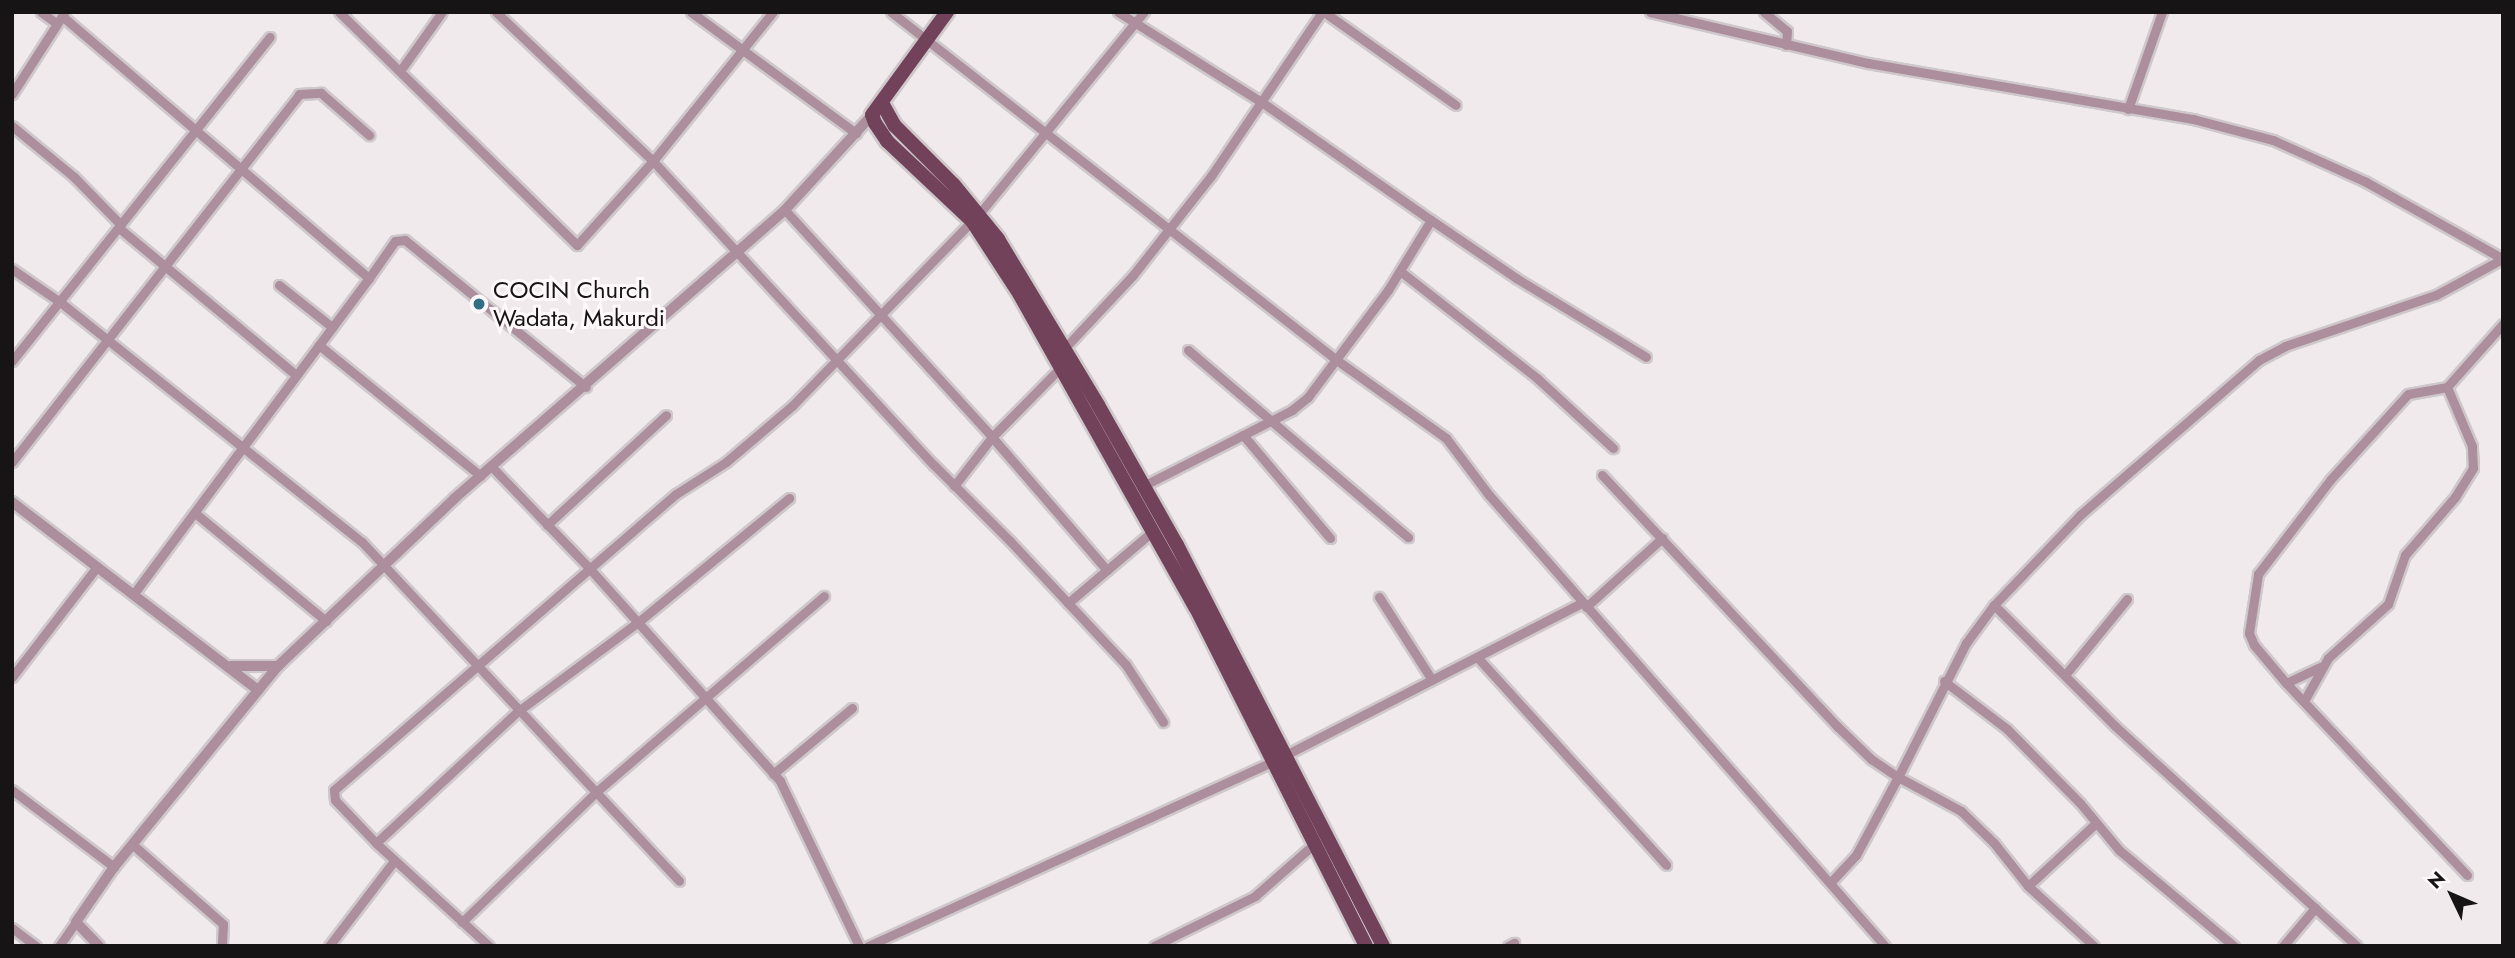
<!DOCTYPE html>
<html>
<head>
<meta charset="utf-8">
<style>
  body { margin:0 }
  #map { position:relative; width:2515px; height:958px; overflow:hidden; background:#f1eaed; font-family:Jost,sans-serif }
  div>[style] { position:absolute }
  .roads { filter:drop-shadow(2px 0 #cec8ca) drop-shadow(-2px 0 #cec8ca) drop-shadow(0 2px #cec8ca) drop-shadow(0 -2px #cec8ca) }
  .minor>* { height:9px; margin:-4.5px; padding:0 4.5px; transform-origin:4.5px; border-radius:4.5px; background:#ac8e9c }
  .tertiary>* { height:10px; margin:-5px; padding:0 5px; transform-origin:5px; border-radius:5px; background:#ac8e9c }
  .primary>* { height:14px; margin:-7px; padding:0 7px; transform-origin:7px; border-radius:7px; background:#72415a }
  .dots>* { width:19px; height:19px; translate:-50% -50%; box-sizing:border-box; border:4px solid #fef8fa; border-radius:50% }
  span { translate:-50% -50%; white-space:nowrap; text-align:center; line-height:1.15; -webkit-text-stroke:6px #fef8fa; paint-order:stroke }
  .poi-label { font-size:24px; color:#161415 }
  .left { translate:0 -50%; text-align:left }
  .frame { position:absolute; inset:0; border:14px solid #161415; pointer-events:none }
  .north { position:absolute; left:2417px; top:860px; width:70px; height:70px; -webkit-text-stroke:5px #fef8fa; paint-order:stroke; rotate:314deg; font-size:19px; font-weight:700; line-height:28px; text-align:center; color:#161415 }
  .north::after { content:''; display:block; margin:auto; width:24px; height:32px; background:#161415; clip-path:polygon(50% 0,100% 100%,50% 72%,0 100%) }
</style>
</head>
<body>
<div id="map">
  <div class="roads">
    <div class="minor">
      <i style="left:41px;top:12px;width:19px;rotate:36deg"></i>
      <i style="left:339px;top:12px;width:333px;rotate:44.4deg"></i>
      <i style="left:577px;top:245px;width:113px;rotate:-47.9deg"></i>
      <i style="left:653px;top:161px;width:191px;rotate:-51.2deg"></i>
      <i style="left:496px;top:12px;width:216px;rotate:43.5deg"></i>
      <i style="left:653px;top:161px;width:414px;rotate:47.3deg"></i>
      <i style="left:934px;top:465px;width:107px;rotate:45deg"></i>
      <i style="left:1010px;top:541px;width:170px;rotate:46.9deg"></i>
      <i style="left:1126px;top:665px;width:68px;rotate:57deg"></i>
      <i style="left:691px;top:12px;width:205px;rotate:36.3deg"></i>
      <i style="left:891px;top:12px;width:567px;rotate:37.98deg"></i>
      <i style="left:1338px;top:361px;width:133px;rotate:35.5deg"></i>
      <i style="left:1446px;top:438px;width:71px;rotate:53deg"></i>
      <i style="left:1489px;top:495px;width:600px;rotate:48.72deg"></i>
      <i style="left:1118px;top:12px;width:171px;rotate:32.1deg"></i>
      <i style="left:1263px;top:103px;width:205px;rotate:34.9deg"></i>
      <i style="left:1431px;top:220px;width:82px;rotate:121.6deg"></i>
      <i style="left:1388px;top:290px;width:134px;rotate:126.8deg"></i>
      <i style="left:1308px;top:397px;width:21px;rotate:141deg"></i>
      <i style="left:1292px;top:410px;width:165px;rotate:153deg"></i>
      <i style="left:1324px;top:12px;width:161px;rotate:35.2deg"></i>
      <i style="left:1650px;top:12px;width:224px;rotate:13.2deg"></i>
      <i style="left:1868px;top:63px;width:330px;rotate:9.8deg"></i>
      <i style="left:2193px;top:119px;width:83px;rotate:14.7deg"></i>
      <i style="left:2273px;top:140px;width:102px;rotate:24.3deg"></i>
      <i style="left:2366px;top:182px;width:157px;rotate:29.3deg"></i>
      <i style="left:1764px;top:12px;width:30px;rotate:40deg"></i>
      <i style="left:1787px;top:31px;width:14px;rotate:94deg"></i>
      <i style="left:62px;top:16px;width:404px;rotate:40.5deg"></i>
      <i style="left:369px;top:278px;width:395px;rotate:126.7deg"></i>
      <i style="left:400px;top:71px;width:72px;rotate:-54.6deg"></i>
      <i style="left:12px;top:94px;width:96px;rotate:-57.3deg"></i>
      <i style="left:2128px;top:109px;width:103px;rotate:-70.7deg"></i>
      <i style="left:12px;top:126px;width:80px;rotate:39.4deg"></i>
      <i style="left:74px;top:177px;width:67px;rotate:45.6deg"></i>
      <i style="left:785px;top:210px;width:307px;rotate:47.6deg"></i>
      <i style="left:992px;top:437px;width:176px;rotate:49.2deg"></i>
      <i style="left:1431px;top:220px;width:103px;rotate:34.3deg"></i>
      <i style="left:1516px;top:278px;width:152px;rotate:31.3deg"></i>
      <i style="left:119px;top:228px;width:230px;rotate:39.7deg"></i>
      <i style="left:12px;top:269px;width:58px;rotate:34.5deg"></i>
      <i style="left:60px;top:302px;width:386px;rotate:38.5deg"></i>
      <i style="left:362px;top:542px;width:464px;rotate:46.9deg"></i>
      <i style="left:1400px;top:271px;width:175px;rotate:38deg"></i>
      <i style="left:1538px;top:379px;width:102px;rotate:42.6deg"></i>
      <i style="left:369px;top:278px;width:45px;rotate:-54.9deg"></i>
      <i style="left:395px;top:241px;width:10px;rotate:-6deg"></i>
      <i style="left:405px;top:240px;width:233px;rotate:39.1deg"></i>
      <i style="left:279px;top:285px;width:68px;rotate:38.4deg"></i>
      <i style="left:319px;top:345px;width:208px;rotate:39deg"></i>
      <i style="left:1188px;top:350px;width:289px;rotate:40.4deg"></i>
      <i style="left:1061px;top:352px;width:105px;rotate:-46.9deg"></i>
      <i style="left:1133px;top:275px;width:126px;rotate:-51.8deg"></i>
      <i style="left:1211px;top:176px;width:198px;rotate:-55.9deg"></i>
      <i style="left:12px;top:361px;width:414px;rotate:-51.5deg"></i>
      <i style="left:1243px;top:435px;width:135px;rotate:49.8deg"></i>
      <i style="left:12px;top:462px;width:467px;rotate:-52deg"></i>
      <i style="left:299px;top:94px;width:22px;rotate:-3deg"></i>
      <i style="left:321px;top:93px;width:64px;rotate:41.2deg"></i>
      <i style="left:492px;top:467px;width:141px;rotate:46.1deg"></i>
      <i style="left:590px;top:569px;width:285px;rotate:48.1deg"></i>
      <i style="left:780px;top:781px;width:183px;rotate:64.4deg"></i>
      <i style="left:1602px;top:475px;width:345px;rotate:46.9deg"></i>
      <i style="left:1838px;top:727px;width:46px;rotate:44.1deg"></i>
      <i style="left:1871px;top:759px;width:32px;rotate:34deg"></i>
      <i style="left:1898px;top:777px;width:89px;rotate:118.3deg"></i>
      <i style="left:1856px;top:855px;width:37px;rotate:133deg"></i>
      <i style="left:954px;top:486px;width:62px;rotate:-52.2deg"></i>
      <i style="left:992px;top:437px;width:101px;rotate:-45.4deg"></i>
      <i style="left:195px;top:513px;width:170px;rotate:39.5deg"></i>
      <i style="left:547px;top:525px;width:162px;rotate:-42.7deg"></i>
      <i style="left:1379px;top:597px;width:98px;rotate:57.4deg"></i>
      <i style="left:1068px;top:603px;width:111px;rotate:-40.3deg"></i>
      <i style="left:1994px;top:605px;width:171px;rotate:45deg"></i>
      <i style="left:2115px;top:726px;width:327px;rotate:42.3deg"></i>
      <i style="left:1586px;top:607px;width:103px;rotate:-42.2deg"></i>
      <i style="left:1477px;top:657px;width:281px;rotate:47.7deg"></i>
      <i style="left:2065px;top:675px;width:98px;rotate:-50.8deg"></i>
      <i style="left:12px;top:677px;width:138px;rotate:-52.4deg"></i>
      <i style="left:1944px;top:681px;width:79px;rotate:37.3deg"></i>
      <i style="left:2007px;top:729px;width:104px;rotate:45.4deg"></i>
      <i style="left:2080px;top:803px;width:61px;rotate:50.3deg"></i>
      <i style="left:2119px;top:850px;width:150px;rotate:39.9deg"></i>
      <i style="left:2286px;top:683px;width:38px;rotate:-25deg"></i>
      <i style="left:2304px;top:701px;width:49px;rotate:-60.8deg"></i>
      <i style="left:2328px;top:658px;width:81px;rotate:-42deg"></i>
      <i style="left:2388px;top:604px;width:52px;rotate:-70.9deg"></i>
      <i style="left:2405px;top:555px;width:77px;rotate:-49.2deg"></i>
      <i style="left:2455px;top:497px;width:34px;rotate:-58deg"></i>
      <i style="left:2473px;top:468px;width:22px;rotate:-93deg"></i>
      <i style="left:2472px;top:446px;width:64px;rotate:-113deg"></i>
      <i style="left:773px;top:774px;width:103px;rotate:-39.9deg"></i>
      <i style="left:12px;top:790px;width:128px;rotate:37deg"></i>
      <i style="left:376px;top:843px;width:192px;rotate:-42.9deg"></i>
      <i style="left:517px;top:712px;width:149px;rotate:-36.6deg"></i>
      <i style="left:637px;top:623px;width:197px;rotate:-39.4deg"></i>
      <i style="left:132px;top:844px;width:121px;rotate:41.3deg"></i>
      <i style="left:223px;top:924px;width:22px;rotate:93deg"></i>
      <i style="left:2467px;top:875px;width:264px;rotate:-133.3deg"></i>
      <i style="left:2286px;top:683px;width:50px;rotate:-130.1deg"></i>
      <i style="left:2254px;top:645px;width:13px;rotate:-113deg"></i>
      <i style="left:2249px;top:633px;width:60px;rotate:-81.3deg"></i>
      <i style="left:2258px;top:574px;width:118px;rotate:-52.5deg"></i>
      <i style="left:2330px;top:480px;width:116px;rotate:-47.8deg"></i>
      <i style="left:2408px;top:394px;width:40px;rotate:-10deg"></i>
      <i style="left:2447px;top:387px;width:84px;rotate:-48.4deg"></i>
      <i style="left:2028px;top:886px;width:91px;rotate:-42.8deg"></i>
      <i style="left:462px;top:922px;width:185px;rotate:-44.1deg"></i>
      <i style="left:595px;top:793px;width:302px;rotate:-40.7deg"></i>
      <i style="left:12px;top:928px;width:30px;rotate:37deg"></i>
      <i style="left:59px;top:946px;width:29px;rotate:-55deg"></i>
      <i style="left:329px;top:946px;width:107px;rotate:-52.6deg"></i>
      <i style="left:489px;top:946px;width:153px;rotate:-137.7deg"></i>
      <i style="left:376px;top:843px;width:59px;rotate:-133.6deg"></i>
      <i style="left:335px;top:800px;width:10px;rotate:-96deg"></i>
      <i style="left:334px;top:790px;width:452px;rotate:-40.9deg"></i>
      <i style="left:676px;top:494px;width:59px;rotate:-32.6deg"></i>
      <i style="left:726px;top:462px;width:88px;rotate:-40.4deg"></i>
      <i style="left:793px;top:405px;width:267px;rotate:-45.8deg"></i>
      <i style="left:979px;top:214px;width:261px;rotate:-50.8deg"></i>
      <i style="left:868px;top:946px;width:444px;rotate:-24.5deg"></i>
      <i style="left:1272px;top:762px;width:348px;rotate:-27.2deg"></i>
      <i style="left:1154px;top:946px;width:113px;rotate:-26.3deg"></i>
      <i style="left:1255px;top:896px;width:77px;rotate:-41.3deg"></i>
      <i style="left:1508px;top:946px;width:7px;rotate:-27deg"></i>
      <i style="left:2094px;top:946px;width:89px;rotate:-137.7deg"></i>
      <i style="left:2028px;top:886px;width:55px;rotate:-128.3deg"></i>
      <i style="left:1994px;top:843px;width:46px;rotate:-135.9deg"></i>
      <i style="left:1961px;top:811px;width:72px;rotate:-151.6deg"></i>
      <i style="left:1898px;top:777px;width:150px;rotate:-63.1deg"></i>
      <i style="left:1966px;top:643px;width:47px;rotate:-53.6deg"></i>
      <i style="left:1994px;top:605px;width:124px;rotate:-46.3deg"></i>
      <i style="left:2080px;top:515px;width:237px;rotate:-40.9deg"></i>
      <i style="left:2259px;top:360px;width:30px;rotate:-28deg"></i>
      <i style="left:2285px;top:346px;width:159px;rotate:-18.7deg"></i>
      <i style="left:2436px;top:295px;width:75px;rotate:-28.6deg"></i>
      <i style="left:2283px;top:946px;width:50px;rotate:-49.9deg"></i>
    </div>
    <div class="tertiary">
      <i style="left:12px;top:502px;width:310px;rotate:37.4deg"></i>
      <i style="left:231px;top:666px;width:47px"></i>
      <i style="left:99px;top:946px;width:33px;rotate:-134deg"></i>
      <i style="left:76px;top:922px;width:67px;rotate:-55.4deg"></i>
      <i style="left:114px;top:867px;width:259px;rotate:-50.8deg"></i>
      <i style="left:278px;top:666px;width:244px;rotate:-43.5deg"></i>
      <i style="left:455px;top:498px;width:438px;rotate:-41.1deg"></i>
      <i style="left:785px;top:210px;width:129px;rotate:-47.5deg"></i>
    </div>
    <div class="primary">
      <i style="left:947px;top:12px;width:127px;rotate:126.1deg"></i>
      <i style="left:872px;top:115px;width:9px;rotate:69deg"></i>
      <i style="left:875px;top:123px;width:22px;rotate:56deg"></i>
      <i style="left:887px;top:141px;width:117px;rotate:43.3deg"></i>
      <i style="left:972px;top:221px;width:88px;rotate:57deg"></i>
      <i style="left:1020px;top:295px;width:359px;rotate:60.7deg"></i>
      <i style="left:1196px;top:608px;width:378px;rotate:63.3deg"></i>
      <i style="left:882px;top:103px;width:26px;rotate:61deg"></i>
      <i style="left:895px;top:126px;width:83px;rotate:45deg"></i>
      <i style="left:954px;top:185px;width:70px;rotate:50.8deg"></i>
      <i style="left:998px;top:239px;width:194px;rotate:58.9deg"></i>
      <i style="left:1098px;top:405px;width:161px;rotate:60.6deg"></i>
      <i style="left:1177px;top:545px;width:451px;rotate:62.8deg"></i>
    </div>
  </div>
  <div class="dots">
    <i style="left:479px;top:304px;background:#326e86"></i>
  </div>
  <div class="poi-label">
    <span class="left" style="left:493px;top:304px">COCIN Church<br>Wadata, Makurdi</span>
  </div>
  <div class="frame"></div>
  <div class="north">N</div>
</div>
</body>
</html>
